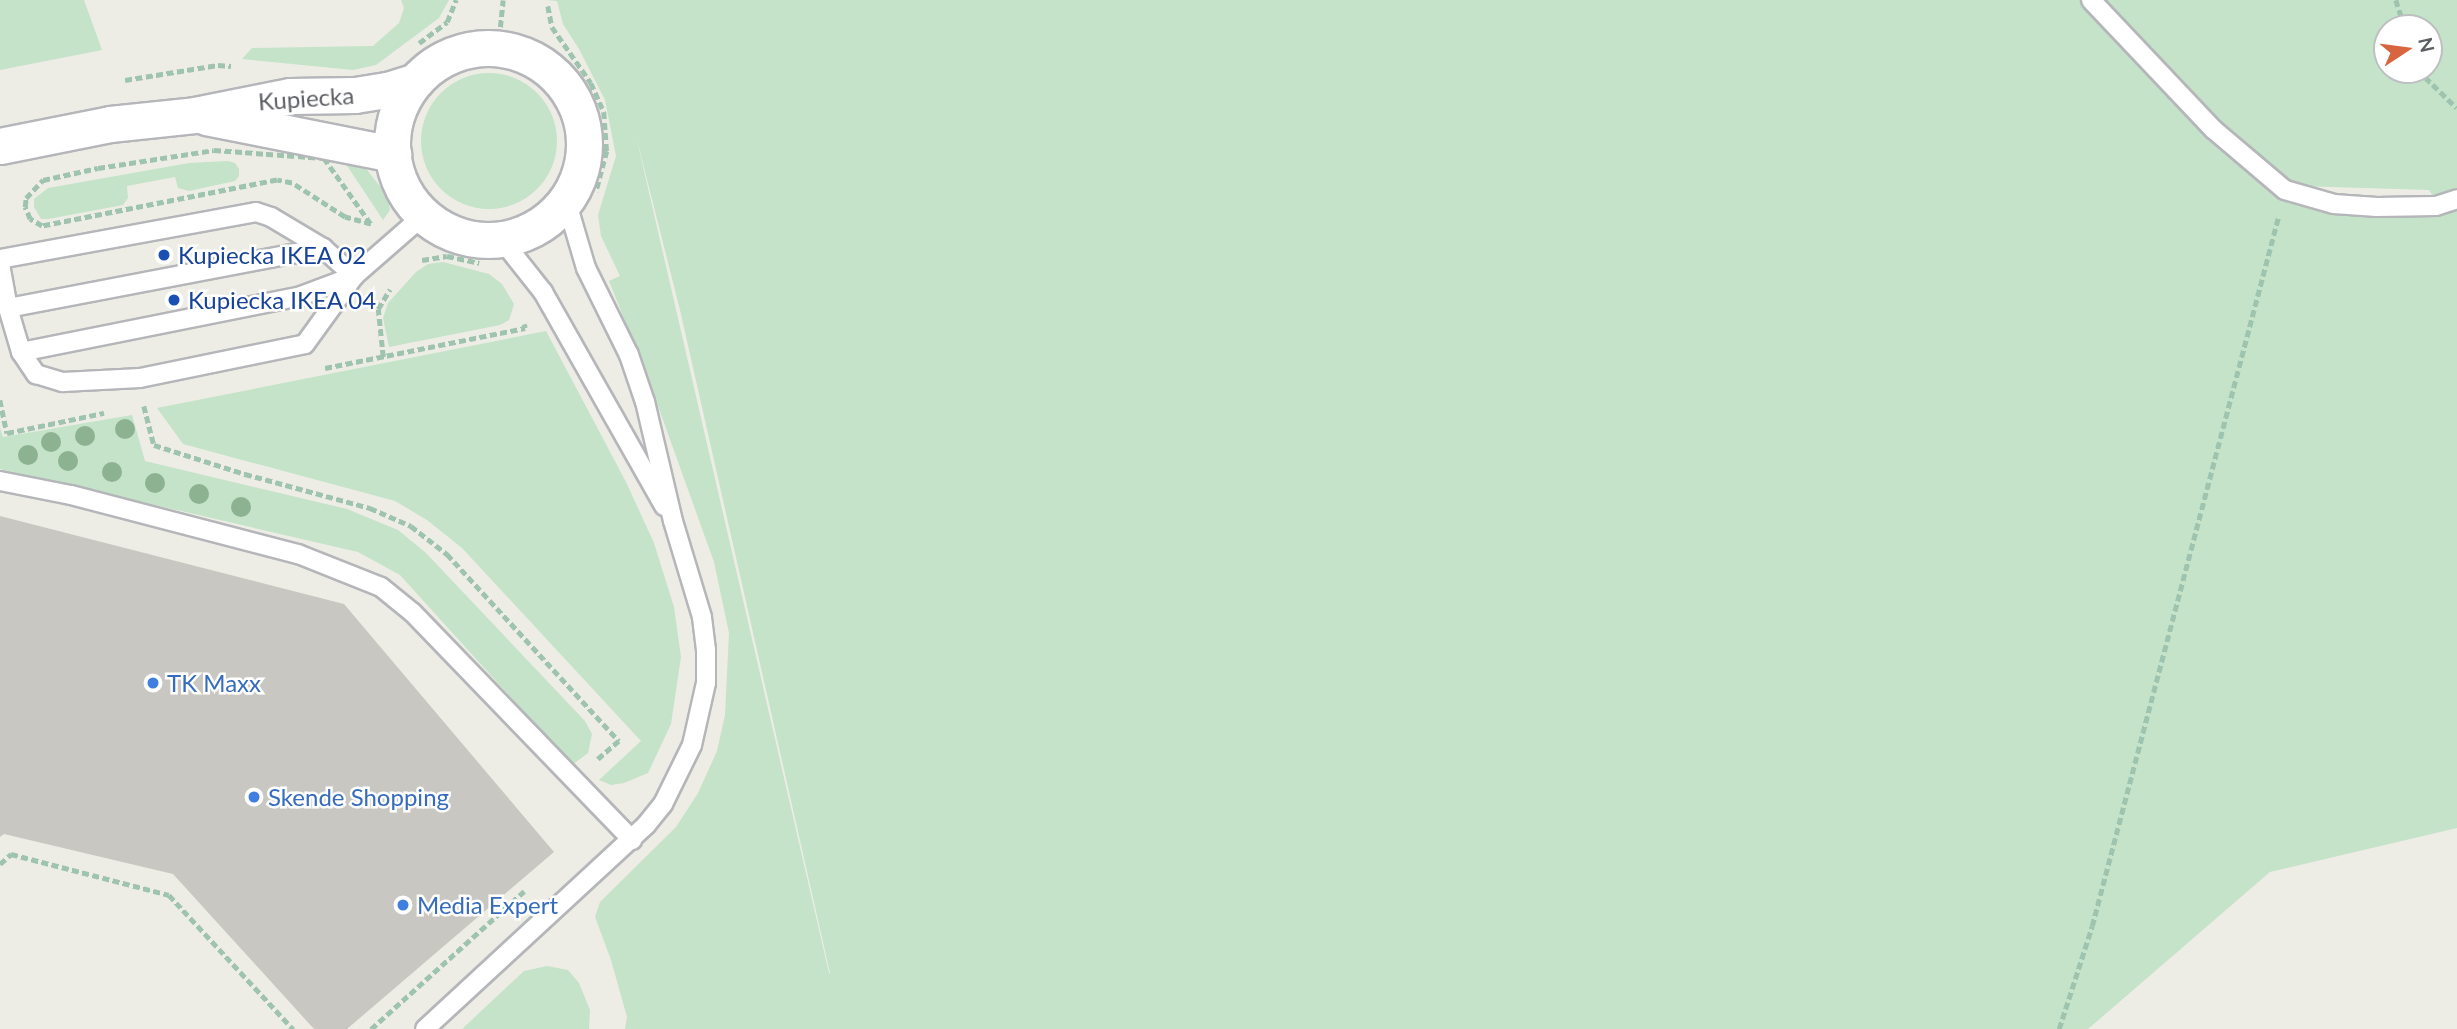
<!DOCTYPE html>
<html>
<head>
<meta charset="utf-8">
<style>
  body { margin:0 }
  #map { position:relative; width:2457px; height:1029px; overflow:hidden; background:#edede5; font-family:Lato,sans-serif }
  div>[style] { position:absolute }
  .green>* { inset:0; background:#c4e3c9 }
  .round { border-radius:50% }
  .building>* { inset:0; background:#c9c7c2 }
  .path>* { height:4.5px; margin-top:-2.25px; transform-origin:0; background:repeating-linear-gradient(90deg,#9ec3ae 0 7px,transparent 0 10.5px) }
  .roads { filter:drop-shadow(2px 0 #b5b6ba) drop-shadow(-2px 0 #b5b6ba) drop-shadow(0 2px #b5b6ba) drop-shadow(0 -2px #b5b6ba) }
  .lane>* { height:18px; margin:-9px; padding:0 9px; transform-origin:9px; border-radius:9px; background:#fff }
  .street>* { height:35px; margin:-17.5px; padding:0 17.5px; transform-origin:17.5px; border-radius:17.5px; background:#fff }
  .street>.ring { margin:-17.5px; padding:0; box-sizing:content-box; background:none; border:35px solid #fff; border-radius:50% }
  .trees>* { width:20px; height:20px; margin:-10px; border-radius:50%; background:#8db291 }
  .dots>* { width:19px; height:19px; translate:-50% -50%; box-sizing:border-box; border:4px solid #fff; border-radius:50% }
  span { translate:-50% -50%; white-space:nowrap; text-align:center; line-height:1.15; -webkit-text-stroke:5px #fff; paint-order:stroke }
  .street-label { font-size:24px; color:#5d5f64 }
  .transit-label { font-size:24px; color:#164399 }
  .left { translate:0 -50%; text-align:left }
  .shop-label { font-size:24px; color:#366cbe }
  .north { position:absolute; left:2373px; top:14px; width:70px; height:70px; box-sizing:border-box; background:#fff; border:2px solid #bebfc1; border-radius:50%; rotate:77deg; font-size:19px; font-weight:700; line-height:28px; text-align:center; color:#5d5f64 }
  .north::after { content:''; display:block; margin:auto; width:24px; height:32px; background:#d86540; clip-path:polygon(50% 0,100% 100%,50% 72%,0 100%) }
</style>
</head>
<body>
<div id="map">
  <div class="green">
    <i style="clip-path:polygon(0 0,84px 0,102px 50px,0 70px)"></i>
    <i style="clip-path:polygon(401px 0,449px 0,439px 18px,376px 65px,353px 70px,242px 59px,252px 48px,373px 46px,399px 23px,404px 8px)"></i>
    <i style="clip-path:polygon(evenodd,546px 0,2457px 0,2457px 828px,2270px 872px,2088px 1029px,625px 1029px,627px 1017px,611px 960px,595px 917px,600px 902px,676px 827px,698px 793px,717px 751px,725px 715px,729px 633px,714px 562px,649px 381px,609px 281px,620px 276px,601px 236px,598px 215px,616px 156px,605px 100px,579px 49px,563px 24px,557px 1px,546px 0,2387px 28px,2429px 28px,2429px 70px,2387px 70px,2387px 28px,546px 0,636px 136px,680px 310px,830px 973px,829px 973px,636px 136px,546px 0,2300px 186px,2429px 190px,2444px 214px,2300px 187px,2300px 186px)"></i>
    <i class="round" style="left:421px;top:73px;width:136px;height:136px"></i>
    <i style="clip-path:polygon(342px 158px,367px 170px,387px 195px,390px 210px,383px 220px)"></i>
    <i style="clip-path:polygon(228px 161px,235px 163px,239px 169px,239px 176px,235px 181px,189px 191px,178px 188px,175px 177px,127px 186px,128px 198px,123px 205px,48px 219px,41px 219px,34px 207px,34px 199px,48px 188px,189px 163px)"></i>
    <i style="clip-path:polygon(443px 262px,489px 274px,502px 284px,514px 304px,509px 320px,500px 325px,389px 347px,383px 318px,388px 303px,416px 272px,428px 264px)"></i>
    <i style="clip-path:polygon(546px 331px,626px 482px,654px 543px,674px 607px,681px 657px,671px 724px,648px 773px,624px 783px,611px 785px,599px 780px,641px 741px,462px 548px,427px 520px,395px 501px,183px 444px,157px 408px)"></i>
    <i style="clip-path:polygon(132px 415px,145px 461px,347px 509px,398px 530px,425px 552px,585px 721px,592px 734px,588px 753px,572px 765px,400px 575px,358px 552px,0 469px,0 428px,3px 437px)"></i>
    <i style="clip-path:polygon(547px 966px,568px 970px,579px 983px,590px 1010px,589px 1029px,462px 1029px,524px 971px)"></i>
  </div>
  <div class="building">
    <i style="clip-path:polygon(0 516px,344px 604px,554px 852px,347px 1029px,314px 1029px,173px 874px,4px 834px,0 837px)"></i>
  </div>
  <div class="path">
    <i style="left:2396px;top:0;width:29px;rotate:72deg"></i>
    <i style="left:548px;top:6px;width:21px;rotate:79deg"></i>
    <i style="left:552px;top:27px;width:68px;rotate:55.1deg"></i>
    <i style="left:591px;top:83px;width:32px;rotate:66deg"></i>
    <i style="left:604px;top:112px;width:39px;rotate:86deg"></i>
    <i style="left:607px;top:151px;width:42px;rotate:105deg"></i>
    <i style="left:419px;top:43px;width:35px;rotate:-37deg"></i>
    <i style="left:447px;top:22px;width:24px;rotate:-68deg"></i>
    <i style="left:498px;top:48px;width:48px;rotate:-84.1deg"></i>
    <i style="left:2418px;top:70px;width:54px;rotate:44.3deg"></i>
    <i style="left:125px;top:80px;width:94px;rotate:-9.2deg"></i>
    <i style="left:218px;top:65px;width:13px;rotate:4deg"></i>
    <i style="left:214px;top:150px;width:110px;rotate:4.2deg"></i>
    <i style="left:324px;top:158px;width:81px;rotate:54.5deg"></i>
    <i style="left:371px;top:224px;width:27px;rotate:-165deg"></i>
    <i style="left:345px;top:217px;width:63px;rotate:-147.3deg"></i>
    <i style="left:292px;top:183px;width:15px;rotate:-169deg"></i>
    <i style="left:277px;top:180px;width:239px;rotate:168.9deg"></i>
    <i style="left:42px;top:226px;width:14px;rotate:-150deg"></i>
    <i style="left:30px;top:219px;width:13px;rotate:-113deg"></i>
    <i style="left:25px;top:207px;width:9px;rotate:-84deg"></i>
    <i style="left:26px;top:198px;width:25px;rotate:-47deg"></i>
    <i style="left:43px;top:180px;width:56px;rotate:-12.3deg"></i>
    <i style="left:98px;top:168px;width:117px;rotate:-8.8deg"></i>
    <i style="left:422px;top:260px;width:25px;rotate:-9deg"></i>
    <i style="left:447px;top:256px;width:33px;rotate:12deg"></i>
    <i style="left:383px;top:357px;width:48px;rotate:-95.9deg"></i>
    <i style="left:378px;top:309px;width:23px;rotate:-59deg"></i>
    <i style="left:325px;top:368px;width:204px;rotate:-11.3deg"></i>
    <i style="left:525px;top:328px;width:4px;rotate:-104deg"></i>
    <i style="left:0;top:400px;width:34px;rotate:78deg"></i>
    <i style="left:7px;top:433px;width:99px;rotate:-11.7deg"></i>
    <i style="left:144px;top:406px;width:40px;rotate:75.6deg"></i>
    <i style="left:154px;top:445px;width:96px;rotate:17.7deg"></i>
    <i style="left:245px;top:474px;width:130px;rotate:15.2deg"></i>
    <i style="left:370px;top:508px;width:45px;rotate:23.7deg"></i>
    <i style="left:411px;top:526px;width:46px;rotate:37.9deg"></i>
    <i style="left:447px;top:554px;width:254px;rotate:47.4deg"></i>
    <i style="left:619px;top:741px;width:30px;rotate:139deg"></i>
    <i style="left:0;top:864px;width:15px;rotate:-42deg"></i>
    <i style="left:11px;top:854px;width:163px;rotate:14.5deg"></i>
    <i style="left:169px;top:895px;width:183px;rotate:47.2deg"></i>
    <i style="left:371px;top:1029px;width:206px;rotate:-42deg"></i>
    <i style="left:2059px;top:1029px;width:108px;rotate:-72.2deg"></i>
    <i style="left:2092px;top:926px;width:732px;rotate:-75.28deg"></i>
  </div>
  <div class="roads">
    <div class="lane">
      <i style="left:2091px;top:0;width:178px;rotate:46.6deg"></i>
      <i style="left:2213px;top:129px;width:94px;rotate:40.3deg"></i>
      <i style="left:2285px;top:190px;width:51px;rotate:15.9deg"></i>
      <i style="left:2334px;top:204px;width:43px;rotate:4deg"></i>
      <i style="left:2377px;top:207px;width:59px;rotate:-1deg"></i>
      <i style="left:2436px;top:206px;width:22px;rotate:-18deg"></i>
      <i style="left:501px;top:239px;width:68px;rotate:51.6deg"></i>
      <i style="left:543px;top:292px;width:246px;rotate:60.5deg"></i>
      <i style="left:0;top:259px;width:260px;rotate:-10.4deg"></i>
      <i style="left:256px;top:212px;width:16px;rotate:18deg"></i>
      <i style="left:271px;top:217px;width:61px;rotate:30.8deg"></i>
      <i style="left:323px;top:248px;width:42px;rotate:42.1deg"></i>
      <i style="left:0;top:264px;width:45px;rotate:79.7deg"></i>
      <i style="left:8px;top:308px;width:46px;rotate:73.5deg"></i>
      <i style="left:21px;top:352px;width:27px;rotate:56deg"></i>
      <i style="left:36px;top:374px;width:28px;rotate:17deg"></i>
      <i style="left:63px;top:382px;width:77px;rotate:-3deg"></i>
      <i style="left:140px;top:378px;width:168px;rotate:-11.6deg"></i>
      <i style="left:305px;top:344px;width:84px;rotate:-54.2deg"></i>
      <i style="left:8px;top:308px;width:321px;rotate:-10.8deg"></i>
      <i style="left:21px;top:352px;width:286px;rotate:-11.3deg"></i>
      <i style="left:301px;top:296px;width:57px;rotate:-20.7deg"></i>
      <i style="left:354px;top:276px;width:93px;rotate:-41.1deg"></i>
      <i style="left:0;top:481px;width:72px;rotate:11.2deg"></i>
      <i style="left:71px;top:495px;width:235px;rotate:14.6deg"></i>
      <i style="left:298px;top:554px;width:89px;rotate:21.7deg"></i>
      <i style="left:381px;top:587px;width:40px;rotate:39deg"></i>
      <i style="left:412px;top:612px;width:317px;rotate:46deg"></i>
      <i style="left:425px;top:1029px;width:301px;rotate:-42.7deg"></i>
      <i style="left:646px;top:825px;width:27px;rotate:-51deg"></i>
      <i style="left:663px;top:804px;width:66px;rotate:-63.8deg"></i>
      <i style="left:692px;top:745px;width:64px;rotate:-77.3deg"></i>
      <i style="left:706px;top:683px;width:33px;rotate:-90deg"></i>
      <i style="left:706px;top:650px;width:33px;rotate:-97deg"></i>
      <i style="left:702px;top:617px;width:100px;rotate:-106.8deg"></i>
      <i style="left:673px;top:521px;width:122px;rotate:-103.2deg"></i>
      <i style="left:645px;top:402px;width:50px;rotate:-108.8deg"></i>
      <i style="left:629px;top:355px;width:97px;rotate:-116.3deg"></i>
      <i style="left:586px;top:268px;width:71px;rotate:-106.4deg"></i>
    </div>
    <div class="street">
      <i class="ring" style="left:392px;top:48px;width:157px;height:157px"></i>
      <i style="left:206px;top:117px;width:191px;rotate:11.2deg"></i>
      <i style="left:0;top:146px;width:112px;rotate:-11.3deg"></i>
      <i style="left:110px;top:124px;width:85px;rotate:-6deg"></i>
      <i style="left:195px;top:115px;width:97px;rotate:-11.3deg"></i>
      <i style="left:290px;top:96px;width:65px;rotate:-0.9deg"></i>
      <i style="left:355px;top:95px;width:33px;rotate:-9deg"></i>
      <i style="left:388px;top:90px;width:29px;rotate:-18deg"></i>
    </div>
  </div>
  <div class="trees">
    <i style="left:125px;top:429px"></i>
    <i style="left:85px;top:436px"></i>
    <i style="left:51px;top:442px"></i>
    <i style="left:28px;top:455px"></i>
    <i style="left:68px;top:461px"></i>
    <i style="left:112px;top:472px"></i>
    <i style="left:155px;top:483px"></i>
    <i style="left:199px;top:494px"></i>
    <i style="left:241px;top:507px"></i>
  </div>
  <div class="dots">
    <i style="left:164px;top:255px;background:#1a4fb4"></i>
    <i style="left:174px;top:300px;background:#1a4fb4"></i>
    <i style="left:153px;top:683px;background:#3f7fe0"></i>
    <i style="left:254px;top:797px;background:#3f7fe0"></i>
    <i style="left:403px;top:905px;background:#3f7fe0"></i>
  </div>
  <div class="street-label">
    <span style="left:306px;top:98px;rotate:-4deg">Kupiecka</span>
  </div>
  <div class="transit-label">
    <span class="left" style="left:178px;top:255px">Kupiecka IKEA 02</span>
    <span class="left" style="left:188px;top:300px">Kupiecka IKEA 04</span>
  </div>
  <div class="shop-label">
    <span class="left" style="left:167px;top:683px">TK Maxx</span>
    <span class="left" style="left:268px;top:797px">Skende Shopping</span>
    <span class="left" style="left:417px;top:905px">Media Expert</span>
  </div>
  <div class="north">N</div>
</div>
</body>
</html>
